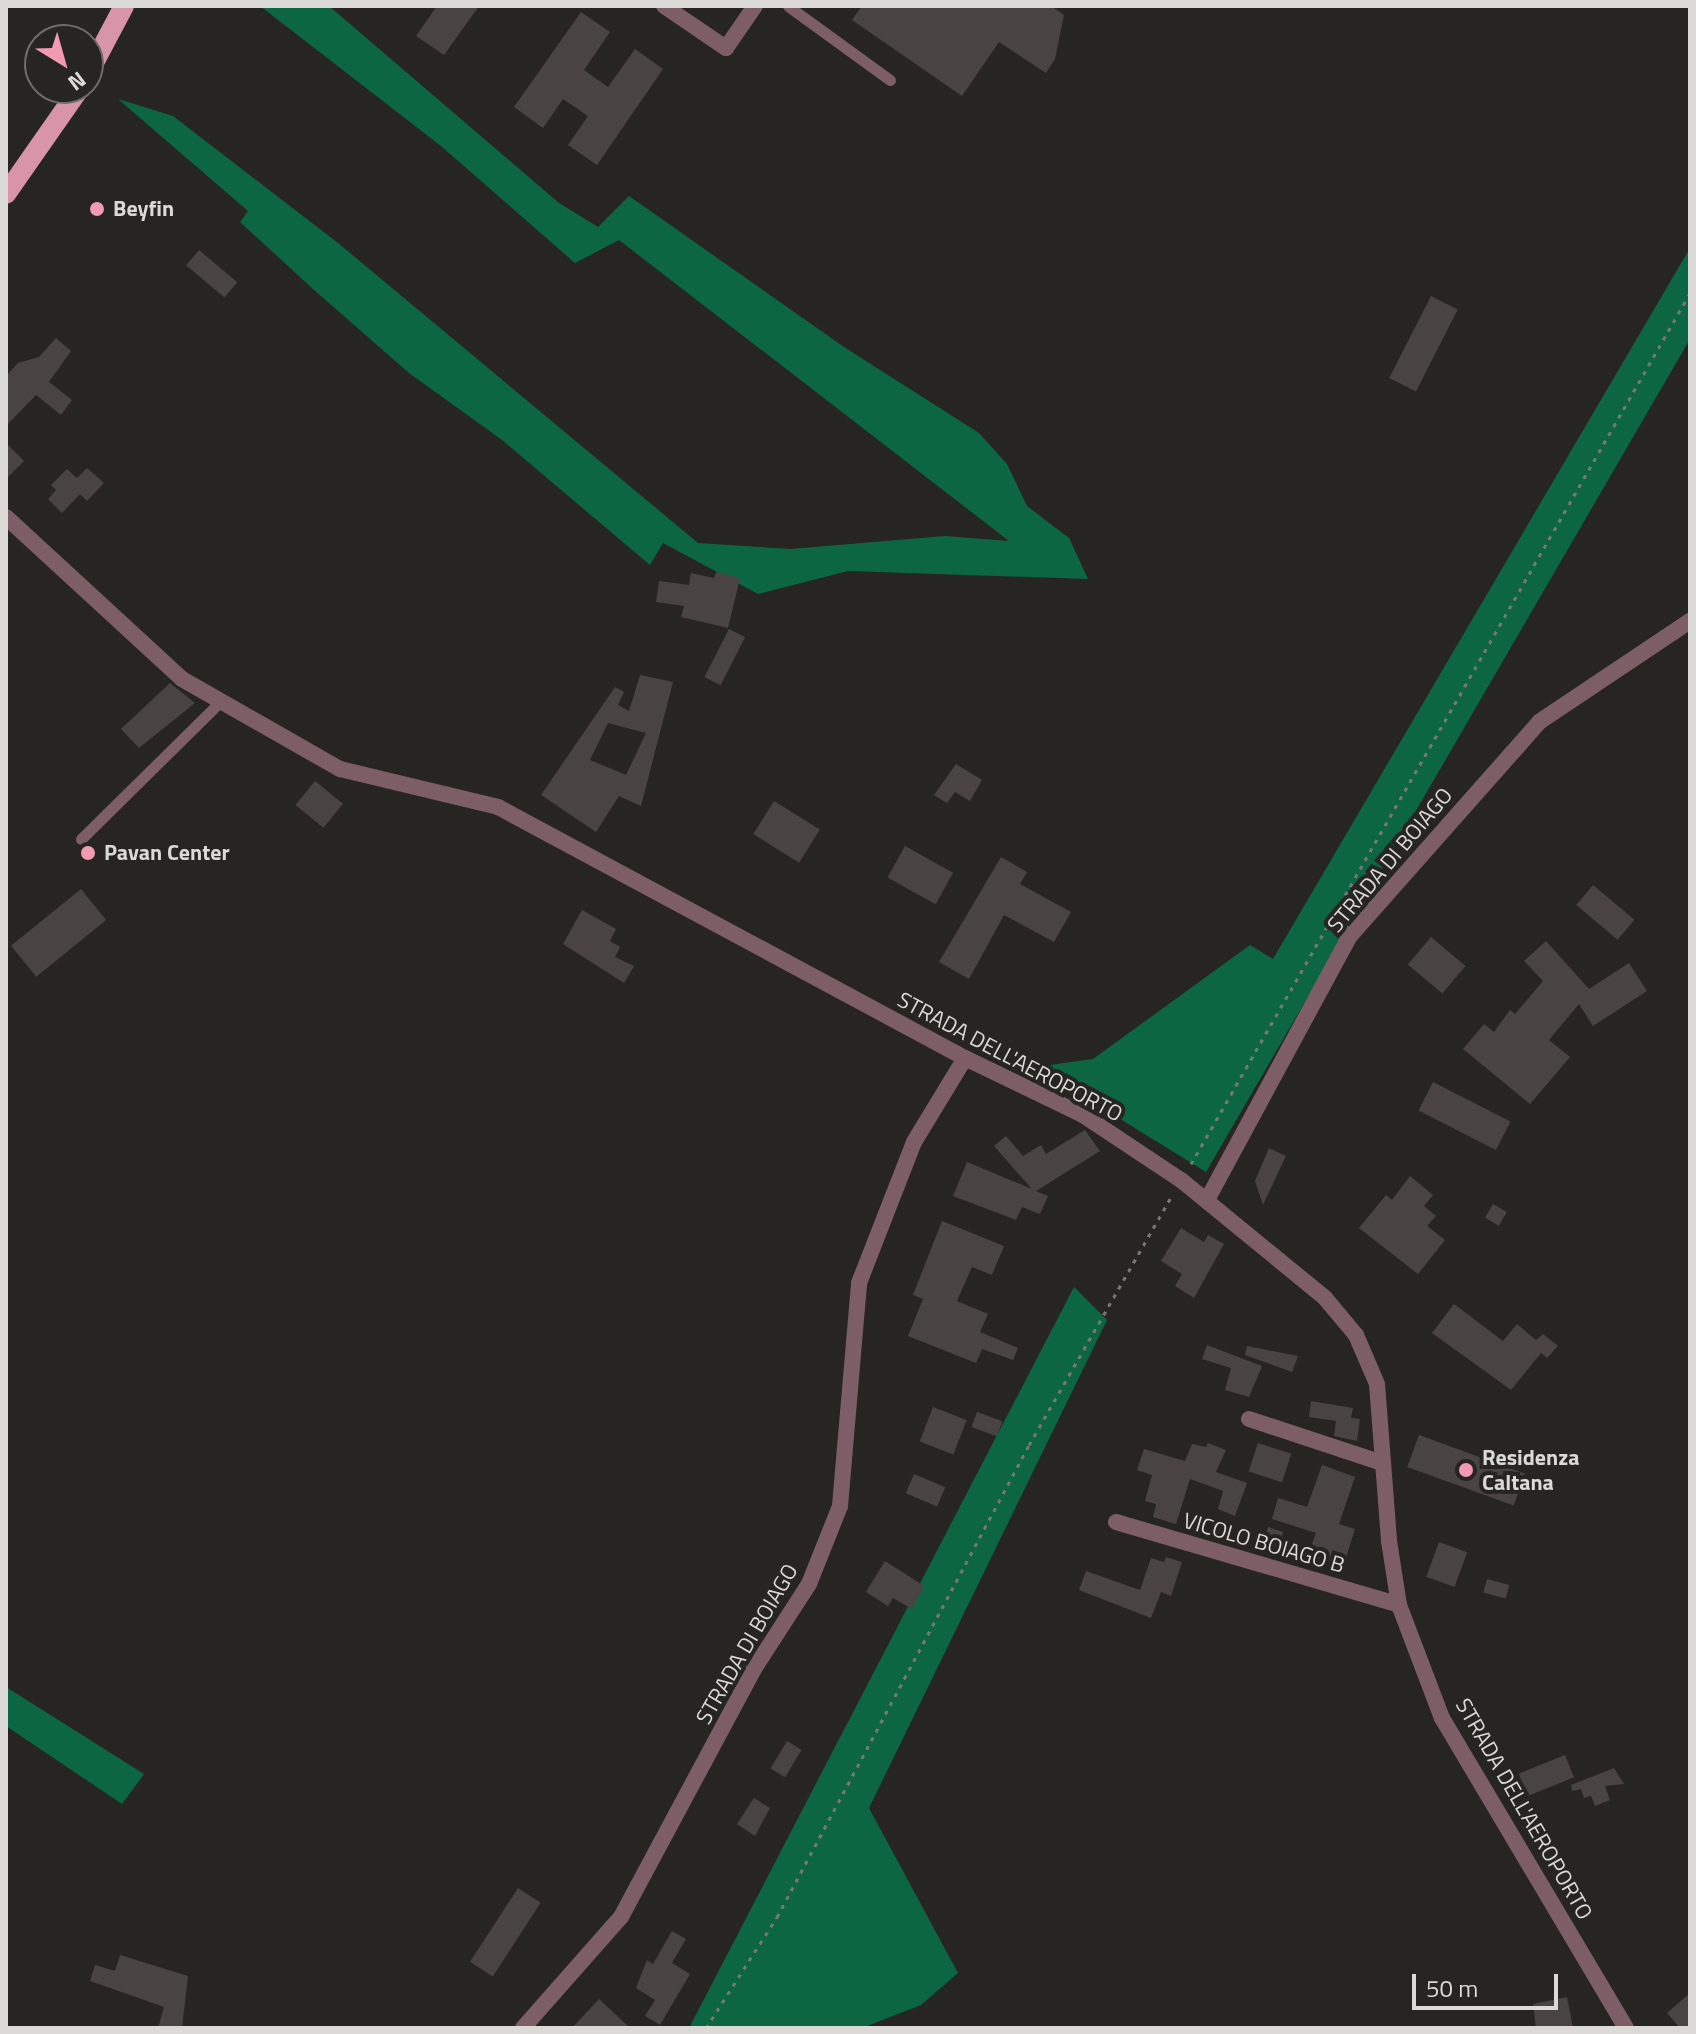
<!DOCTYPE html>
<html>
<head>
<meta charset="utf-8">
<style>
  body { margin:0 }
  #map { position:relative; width:1696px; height:2034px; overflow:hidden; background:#272521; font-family:"Titillium Web",sans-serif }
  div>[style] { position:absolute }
  .forest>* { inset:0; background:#0c6642 }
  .building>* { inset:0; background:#494442; transform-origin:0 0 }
  .path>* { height:3px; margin-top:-1.5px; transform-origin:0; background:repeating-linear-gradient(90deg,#797774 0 4px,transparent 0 10px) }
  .service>* { height:11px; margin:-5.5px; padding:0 5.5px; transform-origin:5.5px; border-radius:5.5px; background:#7e5e66 }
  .minor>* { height:16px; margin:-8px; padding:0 8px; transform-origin:8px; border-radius:8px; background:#7e5e66 }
  .tertiary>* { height:16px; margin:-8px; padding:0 8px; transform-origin:8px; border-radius:8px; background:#7e5e66 }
  .primary>* { height:20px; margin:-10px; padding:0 10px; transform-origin:10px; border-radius:10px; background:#d895a7 }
  .dots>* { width:22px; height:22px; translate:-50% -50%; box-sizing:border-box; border:4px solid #272521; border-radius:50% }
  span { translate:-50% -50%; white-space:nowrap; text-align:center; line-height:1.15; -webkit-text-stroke:8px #272521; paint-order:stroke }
  .poi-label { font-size:22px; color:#dbdad7; font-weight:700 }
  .left { translate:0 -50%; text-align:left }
  .street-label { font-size:22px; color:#dbdad7 }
  .frame { position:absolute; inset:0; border:8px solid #dbdad7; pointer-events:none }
  .north { position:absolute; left:24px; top:24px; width:80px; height:80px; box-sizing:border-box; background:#272521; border:2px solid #6f6d6a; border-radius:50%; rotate:143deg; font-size:22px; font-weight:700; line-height:32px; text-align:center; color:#dbdad7 }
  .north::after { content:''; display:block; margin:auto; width:28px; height:36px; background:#f19ab1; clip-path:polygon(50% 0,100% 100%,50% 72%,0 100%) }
  .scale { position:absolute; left:1412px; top:1974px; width:146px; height:36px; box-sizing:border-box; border:4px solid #dbdad7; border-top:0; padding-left:10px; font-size:24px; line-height:28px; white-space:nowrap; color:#dbdad7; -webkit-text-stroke:6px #272521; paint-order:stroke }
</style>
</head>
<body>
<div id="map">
  <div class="forest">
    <i style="clip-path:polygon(260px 6px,329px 6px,559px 203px,598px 227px,629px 196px,844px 347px,979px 433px,1007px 464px,1027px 506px,1069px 538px,1088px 579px,848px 571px,758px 594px,663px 543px,650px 565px,502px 440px,409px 373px,313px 289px,240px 222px,248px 211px,118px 99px,173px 116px,338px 243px,698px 543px,791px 549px,945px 536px,1009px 541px,619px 240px,575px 263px,441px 146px)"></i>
    <i style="clip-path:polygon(1690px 248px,1690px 339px,1206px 1172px,1057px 1080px,1050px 1065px,1093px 1059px,1250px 945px,1273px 959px)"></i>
    <i style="clip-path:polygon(1074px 1287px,1107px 1320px,869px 1808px,958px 1973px,921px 2005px,862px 2028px,689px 2028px)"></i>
    <i style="clip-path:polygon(6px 1687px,144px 1774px,122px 1804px,6px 1726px)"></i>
  </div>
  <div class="building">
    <i style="clip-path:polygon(437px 6px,479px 6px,444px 55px,416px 36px)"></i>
    <i style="clip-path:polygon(862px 6px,1051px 6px,1064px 15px,1055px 59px,1046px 73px,999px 42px,962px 96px,852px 20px)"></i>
    <i style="clip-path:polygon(581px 12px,610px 32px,584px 70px,608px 87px,635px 49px,663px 69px,597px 165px,568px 145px,588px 116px,563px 99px,543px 128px,514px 107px)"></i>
    <i style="left:199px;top:250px;width:50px;height:20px;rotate:40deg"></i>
    <i style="left:1431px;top:296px;width:30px;height:92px;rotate:27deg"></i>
    <i style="clip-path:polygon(56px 338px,71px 351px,49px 382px,72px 400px,61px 415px,36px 395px,6px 426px,6px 376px,18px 363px,39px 357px)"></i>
    <i style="clip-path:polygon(6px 443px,24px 461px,6px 479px)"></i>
    <i style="clip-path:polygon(87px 468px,104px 483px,87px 501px,80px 494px,62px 513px,48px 499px,56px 490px,51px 485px,67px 469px,77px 478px)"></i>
    <i style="clip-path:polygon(716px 572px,740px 578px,728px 628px,681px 617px,684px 606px,656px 602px,659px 581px,689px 585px,691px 573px,714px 578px)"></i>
    <i style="left:729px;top:629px;width:18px;height:54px;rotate:27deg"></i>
    <i style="clip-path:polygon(evenodd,640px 675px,673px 682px,641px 806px,619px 796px,596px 832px,541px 795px,615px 687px,624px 692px,618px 705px,629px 711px,640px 675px,608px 723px,646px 733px,626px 775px,590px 760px,608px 723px)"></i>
    <i style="clip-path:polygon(170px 683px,195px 703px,139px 748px,121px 729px)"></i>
    <i style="clip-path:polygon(956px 764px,982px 780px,970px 801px,955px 792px,947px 803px,934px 795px)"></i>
    <i style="left:315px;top:781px;width:36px;height:31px;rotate:39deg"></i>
    <i style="left:774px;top:801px;width:54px;height:39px;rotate:32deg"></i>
    <i style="left:905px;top:846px;width:55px;height:36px;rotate:29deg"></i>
    <i style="clip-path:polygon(1001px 857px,1027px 872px,1020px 884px,1071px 912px,1054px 942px,1004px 915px,969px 979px,939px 962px)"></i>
    <i style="left:1593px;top:885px;width:54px;height:26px;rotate:40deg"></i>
    <i style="left:81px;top:889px;width:40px;height:90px;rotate:51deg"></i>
    <i style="clip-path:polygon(582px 910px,616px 929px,610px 941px,620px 947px,615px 957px,634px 966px,624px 983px,563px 944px)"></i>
    <i style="left:1431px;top:937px;width:45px;height:36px;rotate:40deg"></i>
    <i style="clip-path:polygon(1546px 941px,1589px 989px,1629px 963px,1647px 991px,1593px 1026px,1579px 1004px,1549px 1040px,1570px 1057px,1530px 1104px,1463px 1049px,1484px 1024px,1494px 1032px,1510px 1010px,1515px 1014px,1543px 981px,1524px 961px)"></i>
    <i style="left:1433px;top:1082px;width:87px;height:32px;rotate:27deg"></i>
    <i style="clip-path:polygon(1085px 1130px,1100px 1151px,1036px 1191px,1048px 1196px,1040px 1214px,1022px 1207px,1016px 1220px,953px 1196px,967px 1162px,1032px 1189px,994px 1146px,1006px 1136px,1023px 1156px,1041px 1145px,1046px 1154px)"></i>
    <i style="clip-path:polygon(1269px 1148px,1286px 1156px,1263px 1205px,1255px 1181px)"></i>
    <i style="clip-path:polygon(1410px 1176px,1433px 1195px,1424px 1206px,1436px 1216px,1427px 1226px,1445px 1240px,1418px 1274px,1359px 1228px,1386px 1195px,1392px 1200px)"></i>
    <i style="left:1493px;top:1204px;width:16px;height:16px;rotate:30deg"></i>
    <i style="clip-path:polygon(942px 1221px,1004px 1246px,992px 1275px,972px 1267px,957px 1301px,988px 1314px,980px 1332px,1018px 1348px,1013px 1360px,982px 1349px,976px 1363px,908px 1336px,923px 1299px,913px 1295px)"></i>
    <i style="clip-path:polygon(1181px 1228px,1204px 1242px,1208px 1235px,1224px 1244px,1194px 1298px,1175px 1286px,1182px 1274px,1161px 1261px)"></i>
    <i style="clip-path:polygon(1454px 1304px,1503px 1341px,1517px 1324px,1536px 1340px,1543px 1334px,1558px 1346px,1547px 1358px,1541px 1353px,1511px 1390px,1432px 1333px)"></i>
    <i style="clip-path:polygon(1207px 1345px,1262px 1366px,1249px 1397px,1225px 1390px,1231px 1368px,1202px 1359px)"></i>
    <i style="clip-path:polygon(1247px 1346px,1298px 1356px,1292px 1372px,1245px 1355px)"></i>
    <i style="clip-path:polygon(1311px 1401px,1353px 1408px,1351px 1418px,1360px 1419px,1357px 1441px,1334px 1436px,1336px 1421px,1309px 1417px)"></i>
    <i style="left:933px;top:1407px;width:36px;height:37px;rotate:21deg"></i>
    <i style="left:977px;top:1412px;width:27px;height:16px;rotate:20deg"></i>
    <i style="left:1419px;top:1435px;width:113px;height:34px;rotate:20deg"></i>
    <i style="clip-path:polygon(1208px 1443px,1226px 1450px,1216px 1472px,1247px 1483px,1235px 1516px,1218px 1509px,1223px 1491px,1190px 1479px,1176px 1524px,1153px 1517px,1156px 1504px,1145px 1501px,1152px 1475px,1137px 1470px,1144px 1449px,1185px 1461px,1192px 1444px,1206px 1447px)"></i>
    <i style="left:1258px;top:1443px;width:35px;height:30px;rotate:18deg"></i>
    <i style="clip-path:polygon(1322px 1465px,1355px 1477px,1339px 1524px,1355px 1529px,1343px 1567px,1308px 1555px,1316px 1533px,1272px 1519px,1278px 1498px,1307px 1507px)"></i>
    <i style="left:914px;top:1474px;width:34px;height:21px;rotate:23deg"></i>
    <i style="left:1268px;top:1527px;width:16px;height:16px;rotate:18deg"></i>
    <i style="left:1439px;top:1542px;width:30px;height:37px;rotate:20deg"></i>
    <i style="clip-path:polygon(1166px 1557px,1182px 1562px,1171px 1596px,1161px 1592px,1151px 1618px,1079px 1590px,1086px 1571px,1140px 1590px,1151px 1558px,1164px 1562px)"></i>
    <i style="clip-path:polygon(885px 1561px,924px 1586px,912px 1609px,893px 1598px,888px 1606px,866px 1592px)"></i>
    <i style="left:1487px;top:1579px;width:23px;height:14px;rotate:15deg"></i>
    <i style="left:787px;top:1741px;width:17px;height:32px;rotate:31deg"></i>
    <i style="left:1565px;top:1755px;width:24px;height:50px;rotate:68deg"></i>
    <i style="clip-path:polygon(1614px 1768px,1624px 1784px,1605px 1786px,1610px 1800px,1595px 1806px,1591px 1796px,1584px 1798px,1581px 1789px,1572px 1791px,1571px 1785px)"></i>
    <i style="clip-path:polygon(754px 1798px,770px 1808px,755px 1836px,737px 1824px)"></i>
    <i style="left:518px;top:1888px;width:27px;height:88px;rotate:33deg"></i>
    <i style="clip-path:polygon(672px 1931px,686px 1939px,672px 1963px,690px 1974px,660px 2025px,645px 2016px,655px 2000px,636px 1988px,647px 1960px,653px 1964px)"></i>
    <i style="clip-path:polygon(120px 1955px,188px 1976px,182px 2028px,158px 2028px,164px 2007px,90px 1981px,95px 1965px,115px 1971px)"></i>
    <i style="clip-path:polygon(1690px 1993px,1690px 2028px,1680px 2028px,1667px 2013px)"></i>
    <i style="clip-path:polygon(1567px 1997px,1573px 2028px,1536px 2028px,1533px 2004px)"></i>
    <i style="clip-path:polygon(599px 1999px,630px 2028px,572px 2028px)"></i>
  </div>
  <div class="path">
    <i style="left:1191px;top:1164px;width:1004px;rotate:-60.19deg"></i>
    <i style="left:706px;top:2028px;width:132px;rotate:-57.4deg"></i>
    <i style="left:777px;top:1917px;width:535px;rotate:-61.9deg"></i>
    <i style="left:1029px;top:1445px;width:289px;rotate:-60.2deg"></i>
  </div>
  <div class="service">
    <i style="left:788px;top:6px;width:126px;rotate:36deg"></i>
    <i style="left:81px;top:839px;width:197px;rotate:-44.6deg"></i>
  </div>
  <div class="minor">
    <i style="left:664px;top:6px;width:75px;rotate:34.1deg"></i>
    <i style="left:726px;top:48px;width:51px;rotate:-55.4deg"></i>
    <i style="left:1207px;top:1200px;width:300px;rotate:-61.6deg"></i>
    <i style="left:1350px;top:936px;width:286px;rotate:-48.5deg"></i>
    <i style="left:1539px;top:722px;width:182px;rotate:-33.8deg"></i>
    <i style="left:1249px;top:1419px;width:140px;rotate:18.3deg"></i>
    <i style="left:1116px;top:1522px;width:295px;rotate:16.3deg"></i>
  </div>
  <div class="tertiary">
    <i style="left:6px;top:517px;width:239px;rotate:42.6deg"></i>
    <i style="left:182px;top:679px;width:182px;rotate:29.7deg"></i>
    <i style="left:340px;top:769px;width:163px;rotate:13.5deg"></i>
    <i style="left:498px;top:807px;width:530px;rotate:28.26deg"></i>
    <i style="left:965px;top:1058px;width:131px;rotate:25.8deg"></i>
    <i style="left:1083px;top:1115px;width:118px;rotate:33.6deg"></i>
    <i style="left:1181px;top:1180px;width:186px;rotate:39.3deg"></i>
    <i style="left:1325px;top:1298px;width:48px;rotate:50deg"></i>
    <i style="left:1356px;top:1335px;width:53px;rotate:66.8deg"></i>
    <i style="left:1377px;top:1384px;width:157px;rotate:85.6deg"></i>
    <i style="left:1389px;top:1541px;width:65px;rotate:81.1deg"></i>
    <i style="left:1399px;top:1605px;width:121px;rotate:69.2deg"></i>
    <i style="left:1442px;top:1718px;width:360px;rotate:59.3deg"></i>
    <i style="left:523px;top:2028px;width:148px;rotate:-48.6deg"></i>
    <i style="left:621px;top:1917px;width:281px;rotate:-61.8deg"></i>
    <i style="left:754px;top:1669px;width:101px;rotate:-57.1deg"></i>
    <i style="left:809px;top:1584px;width:84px;rotate:-68.3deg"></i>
    <i style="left:840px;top:1506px;width:224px;rotate:-85.1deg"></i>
    <i style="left:859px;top:1283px;width:151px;rotate:-68.7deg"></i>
    <i style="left:914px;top:1142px;width:98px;rotate:-58.7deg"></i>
  </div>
  <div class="primary">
    <i style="left:88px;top:74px;width:77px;rotate:-62.1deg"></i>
    <i style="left:6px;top:194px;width:129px;rotate:-55.1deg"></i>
  </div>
  <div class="dots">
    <i style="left:97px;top:209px;background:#f19ab1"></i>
    <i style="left:88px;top:853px;background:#f19ab1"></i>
    <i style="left:1466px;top:1470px;background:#f19ab1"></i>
  </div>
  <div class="poi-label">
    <span class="left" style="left:113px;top:209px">Beyfin</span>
    <span class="left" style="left:104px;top:853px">Pavan Center</span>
    <span class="left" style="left:1482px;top:1470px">Residenza<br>Caltana</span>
  </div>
  <div class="street-label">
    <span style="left:1390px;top:860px;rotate:-50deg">STRADA DI BOIAGO</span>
    <span style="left:1010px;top:1057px;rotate:28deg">STRADA DELL'AEROPORTO</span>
    <span style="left:1264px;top:1543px;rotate:16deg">VICOLO BOIAGO B</span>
    <span style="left:747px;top:1644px;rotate:-60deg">STRADA DI BOIAGO</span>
    <span style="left:1524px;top:1809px;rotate:60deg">STRADA DELL'AEROPORTO</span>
  </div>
  <div class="frame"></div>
  <div class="north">N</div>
  <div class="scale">50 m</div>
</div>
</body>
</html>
